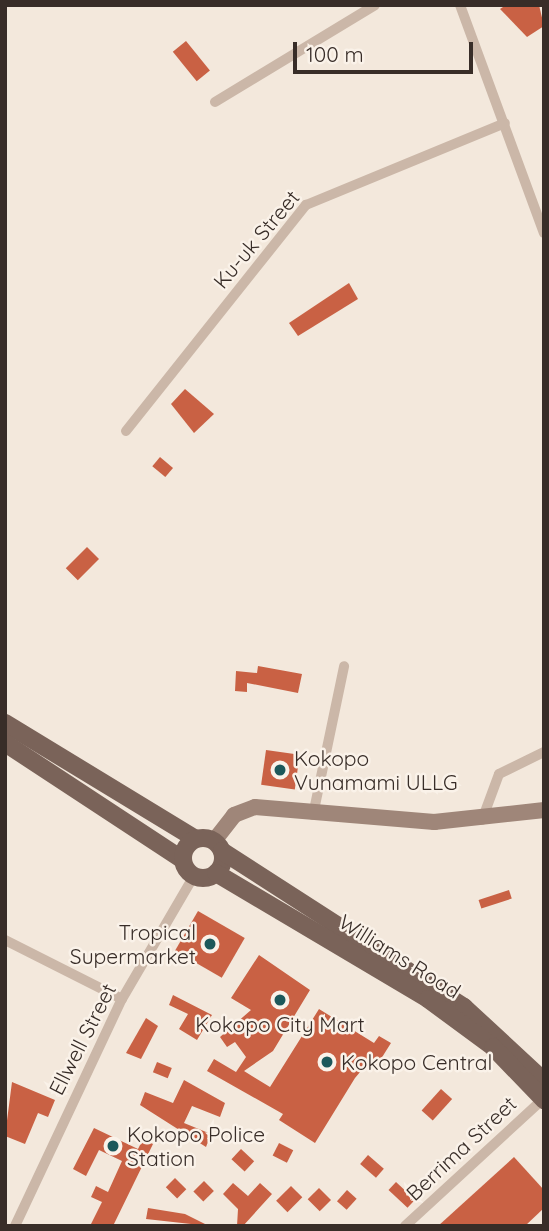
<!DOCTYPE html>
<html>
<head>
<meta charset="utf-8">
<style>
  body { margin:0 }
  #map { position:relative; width:549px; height:1231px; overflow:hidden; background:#f3e8dc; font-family:Quicksand,sans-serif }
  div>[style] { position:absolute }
  .building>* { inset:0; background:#c96144; transform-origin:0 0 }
  .street>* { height:10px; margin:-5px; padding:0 5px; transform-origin:5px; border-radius:5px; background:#cbb7a8 }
  .secondary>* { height:16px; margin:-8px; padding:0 8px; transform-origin:8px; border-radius:8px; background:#9f8679 }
  .primary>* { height:18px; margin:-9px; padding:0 9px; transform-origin:9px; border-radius:9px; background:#7a6359 }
  .primary>.ring { margin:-9px; padding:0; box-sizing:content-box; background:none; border:18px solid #7a6359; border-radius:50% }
  .dots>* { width:19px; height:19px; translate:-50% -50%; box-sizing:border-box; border:4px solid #faf2e9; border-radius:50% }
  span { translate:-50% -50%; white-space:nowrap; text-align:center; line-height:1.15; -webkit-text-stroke:5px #faf2e9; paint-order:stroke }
  .street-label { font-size:21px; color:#382d28 }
  .poi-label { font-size:21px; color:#382d28 }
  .left { translate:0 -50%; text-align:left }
  .right { translate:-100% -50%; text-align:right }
  .frame { position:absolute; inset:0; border:7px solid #382d28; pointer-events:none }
  .scale { position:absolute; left:293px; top:42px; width:180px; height:32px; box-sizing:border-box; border:4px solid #382d28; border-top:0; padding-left:9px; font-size:21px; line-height:24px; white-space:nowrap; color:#382d28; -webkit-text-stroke:5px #faf2e9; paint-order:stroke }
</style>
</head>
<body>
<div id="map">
  <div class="building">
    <i style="clip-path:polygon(506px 5px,539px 5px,544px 26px,527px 37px,500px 9px)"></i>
    <i style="left:186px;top:41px;width:38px;height:17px;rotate:51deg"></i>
    <i style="clip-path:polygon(349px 283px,358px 299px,298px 336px,289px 323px)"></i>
    <i style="clip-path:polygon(185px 389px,214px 414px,194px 433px,171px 404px)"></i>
    <i style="left:160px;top:457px;width:17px;height:12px;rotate:40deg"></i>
    <i style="left:87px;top:547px;width:17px;height:30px;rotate:45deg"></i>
    <i style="clip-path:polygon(258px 666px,302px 674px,298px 693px,247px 683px,247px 692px,235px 691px,236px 671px,257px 673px)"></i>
    <i style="left:266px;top:750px;width:34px;height:35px;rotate:8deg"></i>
    <i style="left:509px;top:890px;width:9px;height:32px;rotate:72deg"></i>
    <i style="left:198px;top:911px;width:54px;height:46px;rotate:30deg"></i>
    <i style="clip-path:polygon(259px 955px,310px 990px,273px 1051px,244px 1071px,270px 1087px,319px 1009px,374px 1043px,379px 1036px,391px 1043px,374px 1070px,366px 1065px,355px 1078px,315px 1143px,279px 1120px,283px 1114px,207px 1071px,214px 1059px,236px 1072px,246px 1057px,235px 1042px,227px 1047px,220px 1037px,251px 1010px,231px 998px)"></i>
    <i style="clip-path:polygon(173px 995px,212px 1015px,197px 1040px,179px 1029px,188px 1014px,169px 1005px)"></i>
    <i style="clip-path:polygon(146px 1018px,158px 1026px,141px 1059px,126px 1053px)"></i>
    <i style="left:157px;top:1062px;width:16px;height:11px;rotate:22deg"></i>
    <i style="clip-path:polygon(184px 1080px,225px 1103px,220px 1117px,192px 1106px,184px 1123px,211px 1134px,206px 1147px,140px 1105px,145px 1092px,173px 1103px)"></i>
    <i style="clip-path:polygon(12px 1082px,55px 1100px,48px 1117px,38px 1113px,25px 1144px,5px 1136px)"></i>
    <i style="left:441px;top:1089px;width:15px;height:29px;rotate:42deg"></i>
    <i style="clip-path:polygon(94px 1128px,138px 1149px,143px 1139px,153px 1144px,113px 1226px,90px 1226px,102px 1202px,91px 1197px,96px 1186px,108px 1192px,122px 1161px,99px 1150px,86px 1176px,73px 1169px)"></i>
    <i style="left:279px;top:1143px;width:16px;height:14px;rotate:27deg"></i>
    <i style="left:241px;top:1149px;width:18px;height:14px;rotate:43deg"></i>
    <i style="left:368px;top:1155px;width:21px;height:12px;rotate:41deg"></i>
    <i style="clip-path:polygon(514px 1157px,544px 1190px,544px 1208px,525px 1226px,438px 1226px)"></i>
    <i style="left:175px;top:1178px;width:16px;height:13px;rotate:45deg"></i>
    <i style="left:204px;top:1181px;width:14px;height:15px;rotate:45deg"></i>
    <i style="left:396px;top:1182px;width:26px;height:11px;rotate:43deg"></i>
    <i style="clip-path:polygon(233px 1183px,248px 1196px,260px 1183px,272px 1194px,243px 1226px,237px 1226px,238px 1209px,223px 1194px)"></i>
    <i style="left:291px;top:1186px;width:16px;height:21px;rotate:45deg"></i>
    <i style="left:319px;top:1188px;width:17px;height:16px;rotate:45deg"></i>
    <i style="left:347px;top:1190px;width:13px;height:15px;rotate:42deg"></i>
    <i style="clip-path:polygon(148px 1208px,185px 1214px,209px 1226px,146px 1219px)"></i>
  </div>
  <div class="street">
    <i style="left:460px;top:5px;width:243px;rotate:69.8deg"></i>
    <i style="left:215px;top:102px;width:187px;rotate:-31.2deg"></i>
    <i style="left:126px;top:431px;width:289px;rotate:-51.5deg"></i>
    <i style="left:306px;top:205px;width:215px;rotate:-22.4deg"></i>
    <i style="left:313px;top:815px;width:152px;rotate:-78.2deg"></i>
    <i style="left:482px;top:820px;width:49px;rotate:-69.7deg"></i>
    <i style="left:499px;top:774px;width:50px;rotate:-26.1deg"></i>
    <i style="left:5px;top:940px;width:131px;rotate:26.8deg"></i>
    <i style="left:15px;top:1226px;width:251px;rotate:-64.8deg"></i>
    <i style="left:122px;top:999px;width:143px;rotate:-59.7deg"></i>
    <i style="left:405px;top:1226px;width:188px;rotate:-42.6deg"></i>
  </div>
  <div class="secondary">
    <i style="left:214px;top:841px;width:33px;rotate:-52deg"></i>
    <i style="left:234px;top:815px;width:22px;rotate:-21deg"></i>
    <i style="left:255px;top:807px;width:180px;rotate:4.8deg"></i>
    <i style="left:434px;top:822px;width:111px;rotate:-6.2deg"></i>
  </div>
  <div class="primary">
    <i style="left:5px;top:723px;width:223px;rotate:31.3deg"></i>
    <i style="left:5px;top:743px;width:213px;rotate:33.3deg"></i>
    <i class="ring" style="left:183px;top:838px;width:22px;height:22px"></i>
    <i style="left:222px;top:851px;width:288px;rotate:32.8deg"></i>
    <i style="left:464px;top:1007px;width:109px;rotate:42.8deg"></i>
    <i style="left:216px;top:873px;width:247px;rotate:30.7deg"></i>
    <i style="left:428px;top:999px;width:81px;rotate:36.4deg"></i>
    <i style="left:493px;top:1047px;width:74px;rotate:46.1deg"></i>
  </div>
  <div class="dots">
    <i style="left:280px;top:770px;background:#1d585a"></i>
    <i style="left:210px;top:944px;background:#1d585a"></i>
    <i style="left:280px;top:1000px;background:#1d585a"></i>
    <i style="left:327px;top:1062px;background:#1d585a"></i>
    <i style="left:113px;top:1146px;background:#1d585a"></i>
  </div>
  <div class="street-label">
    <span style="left:256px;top:239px;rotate:-50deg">Ku-uk Street</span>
    <span style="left:400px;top:956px;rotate:32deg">Williams Road</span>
    <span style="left:82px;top:1039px;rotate:-63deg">Ellwell Street</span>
    <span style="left:461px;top:1148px;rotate:-43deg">Berrima Street</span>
  </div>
  <div class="poi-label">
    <span class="left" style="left:294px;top:770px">Kokopo<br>Vunamami ULLG</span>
    <span class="right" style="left:196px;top:944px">Tropical<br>Supermarket</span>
    <span style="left:280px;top:1024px">Kokopo City Mart</span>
    <span class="left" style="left:341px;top:1062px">Kokopo Central</span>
    <span class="left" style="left:127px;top:1146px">Kokopo Police<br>Station</span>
  </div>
  <div class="frame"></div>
  <div class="scale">100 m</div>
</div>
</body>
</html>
